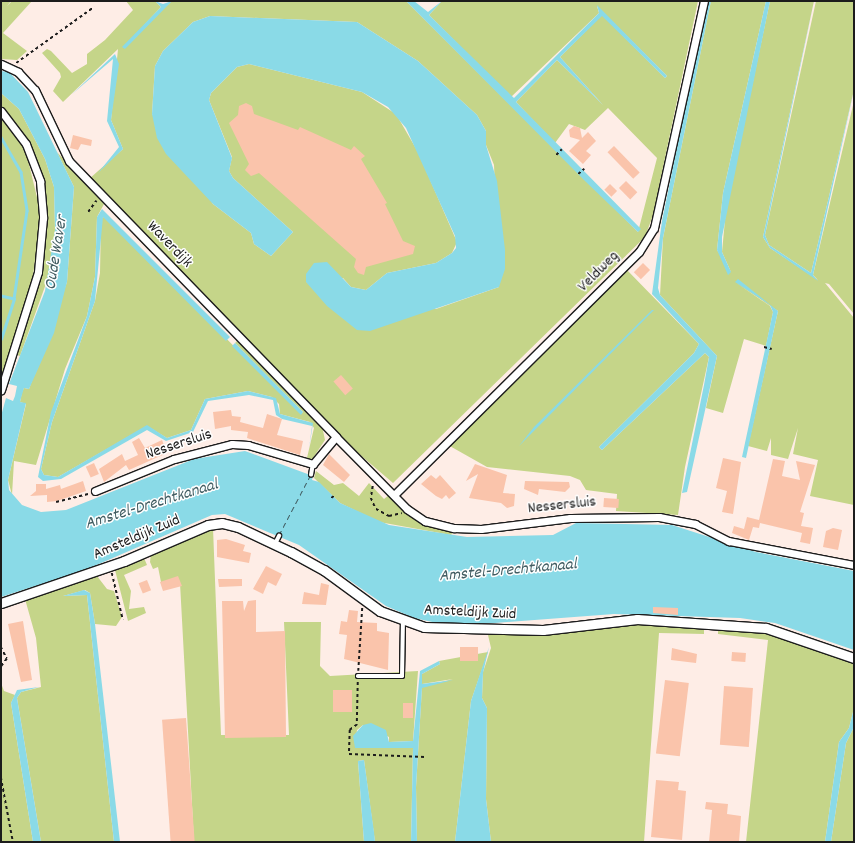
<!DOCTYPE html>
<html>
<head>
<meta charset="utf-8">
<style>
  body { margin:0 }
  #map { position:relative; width:855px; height:843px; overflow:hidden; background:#feede6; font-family:Dekko,sans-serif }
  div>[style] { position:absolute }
  .green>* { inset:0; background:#c5d589 }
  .water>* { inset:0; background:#8adae7 }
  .stream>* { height:2.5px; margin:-1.25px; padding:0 1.25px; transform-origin:1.25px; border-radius:1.25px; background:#8adae7 }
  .ferry>* { height:1px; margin-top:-0.5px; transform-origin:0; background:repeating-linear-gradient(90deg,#425e63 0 5px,transparent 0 9px) }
  .building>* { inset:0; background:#fac4ab; transform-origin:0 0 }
  .path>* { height:1.5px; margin-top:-0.75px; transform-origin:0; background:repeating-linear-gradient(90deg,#1c1c1c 0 3px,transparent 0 6px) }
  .roads { filter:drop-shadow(1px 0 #1c1c1c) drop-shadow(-1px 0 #1c1c1c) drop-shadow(0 1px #1c1c1c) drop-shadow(0 -1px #1c1c1c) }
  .lane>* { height:3.5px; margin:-1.75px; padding:0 1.75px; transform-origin:1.75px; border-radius:1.75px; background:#fff }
  .street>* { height:7px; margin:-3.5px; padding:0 3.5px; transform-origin:3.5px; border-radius:3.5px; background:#fff }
  .secondary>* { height:9px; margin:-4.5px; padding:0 4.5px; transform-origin:4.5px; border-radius:4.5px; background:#fff }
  span { translate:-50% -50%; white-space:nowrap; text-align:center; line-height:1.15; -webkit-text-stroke:3px #fff; paint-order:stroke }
  .street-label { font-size:16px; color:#1c1c1c }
  .water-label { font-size:17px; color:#425e63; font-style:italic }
  .frame { position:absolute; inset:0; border:2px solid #1c1c1c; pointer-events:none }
</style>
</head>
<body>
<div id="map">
  <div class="green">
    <i style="clip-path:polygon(1px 1px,11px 1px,7px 6px,12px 1px,32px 1px,3px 33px,27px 51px,17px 60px,1px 59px)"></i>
    <i style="clip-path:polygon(evenodd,126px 1px,155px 1px,161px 7px,143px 26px,172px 1px,406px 1px,638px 232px,657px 158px,608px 108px,585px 130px,569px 124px,555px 143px,516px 102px,557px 60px,603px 105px,560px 57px,602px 15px,665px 78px,667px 76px,597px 6px,599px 13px,511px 97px,429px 15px,442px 1px,698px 1px,653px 215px,645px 237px,393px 483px,337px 435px,89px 179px,123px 149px,111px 120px,118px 49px,63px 102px,53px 91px,61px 77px,60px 73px,42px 53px,47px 49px,51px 51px,72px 73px,87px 64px,87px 54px,105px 40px,133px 10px,126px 1px,210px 16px,357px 22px,418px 61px,477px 115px,486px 131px,486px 145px,494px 165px,499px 287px,436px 309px,306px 282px,343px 278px,351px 287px,366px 290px,387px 273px,436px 263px,452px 253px,457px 242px,418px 152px,396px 114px,362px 92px,249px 64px,237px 67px,211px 93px,209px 100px,232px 157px,229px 171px,233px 178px,293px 232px,271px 256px,254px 244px,251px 233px,213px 204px,152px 114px,155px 66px,163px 51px,193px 22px,210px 16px)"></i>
    <i style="clip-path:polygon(711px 1px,766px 1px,723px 193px,717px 250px,731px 272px,722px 252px,726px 209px,770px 1px,814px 1px,763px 237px,770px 248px,818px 280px,813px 275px,854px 101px,854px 314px,829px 284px,825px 283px,854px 318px,854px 505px,810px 496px,818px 460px,793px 454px,798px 428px,788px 459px,771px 455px,771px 438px,767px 451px,748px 446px,778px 311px,735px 282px,770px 306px,773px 312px,766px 346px,744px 339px,723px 413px,706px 408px,717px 356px,660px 295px,663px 238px)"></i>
    <i style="clip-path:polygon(816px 1px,854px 1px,854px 90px,811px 273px,769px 245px,765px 235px)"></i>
    <i style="clip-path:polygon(1px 93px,19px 109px,45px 159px,54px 187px,55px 230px,48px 278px,20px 356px,17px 355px,41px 276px,45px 204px,29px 144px,1px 105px)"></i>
    <i style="clip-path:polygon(1px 118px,21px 143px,28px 160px,41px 214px,33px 276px,1px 379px)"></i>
    <i style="clip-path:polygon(57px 152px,104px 204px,97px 217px,95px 277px,87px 316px,65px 369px,36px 465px,14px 461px,12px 495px,8px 480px,26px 404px,20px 402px,22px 392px,24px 388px,29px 389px,67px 282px,74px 187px)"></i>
    <i style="clip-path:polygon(105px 216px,301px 414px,303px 412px,235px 343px,237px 341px,322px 426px,325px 440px,313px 458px,306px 462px,314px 428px,310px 422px,280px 414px,279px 404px,272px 397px,248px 391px,205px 399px,191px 430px,167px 438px,147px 426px,58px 477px,44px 475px,41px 469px,52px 422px,95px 301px,100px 273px,101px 219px)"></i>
    <i style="clip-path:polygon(627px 270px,699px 344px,694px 353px,599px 447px,602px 450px,705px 353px,709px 357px,685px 467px,678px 515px,616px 511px,617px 494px,586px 490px,580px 480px,570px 476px,487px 467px,448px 445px)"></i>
    <i style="clip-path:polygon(316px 471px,334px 485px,343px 483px,359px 496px,369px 483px,384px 499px,389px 495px,409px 514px,455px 530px,451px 535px,379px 522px,340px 503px,314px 478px)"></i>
    <i style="clip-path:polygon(213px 528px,221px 735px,289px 735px,284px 622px,321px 622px,320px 666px,330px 676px,418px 671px,413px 741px,389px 742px,389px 737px,363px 725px,357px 730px,355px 748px,413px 748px,411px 842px,375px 842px,364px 760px,358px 761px,364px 842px,194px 842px,180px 583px,161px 582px,158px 567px,153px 569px,150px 562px,151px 554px)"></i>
    <i style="clip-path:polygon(144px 558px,147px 565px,124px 575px,131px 591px,129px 609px,144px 607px,146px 613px,128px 621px,115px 570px)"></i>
    <i style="clip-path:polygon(97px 576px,107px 589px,114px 591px,122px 617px,116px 626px,95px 624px,90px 593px,85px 590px,63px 596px,87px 595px,114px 842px,41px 842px,17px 698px,21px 692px,41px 687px,36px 638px,25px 599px)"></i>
    <i style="clip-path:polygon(624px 624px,704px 628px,704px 634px,659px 633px,644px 842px,491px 842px,486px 799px,487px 708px,482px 698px,483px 672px,491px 648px,488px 635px,556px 634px)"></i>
    <i style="clip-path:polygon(718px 629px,770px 634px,854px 662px,854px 708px,849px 728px,839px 742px,825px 842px,746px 842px,768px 640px,718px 634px)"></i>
    <i style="clip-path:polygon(488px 652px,471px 701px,455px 842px,417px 842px,416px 787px,422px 687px,453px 679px,422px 684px,422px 674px,440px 664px,439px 661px)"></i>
    <i style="clip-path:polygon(1px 683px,4px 691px,15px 695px,11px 703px,33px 842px,1px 842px)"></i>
    <i style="clip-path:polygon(854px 727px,854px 842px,831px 842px,846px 743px)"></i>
  </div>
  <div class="water">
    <i style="clip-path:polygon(155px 1px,163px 4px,172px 1px,125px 49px,122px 47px,161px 7px)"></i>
    <i style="clip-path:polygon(406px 1px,414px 1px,428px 12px,442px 1px,429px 15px,514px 98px,599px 13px,597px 5px,667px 76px,665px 78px,602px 16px,560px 57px,603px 105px,557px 60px,516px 102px,641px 229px,638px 232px,585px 181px)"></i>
    <i style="clip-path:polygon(707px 1px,711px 1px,663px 238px,658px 288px,660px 295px,717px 356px,687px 492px,682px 493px,704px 385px,709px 357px,705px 353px,602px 450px,599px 447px,694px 353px,699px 344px,652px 294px,662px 221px)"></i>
    <i style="clip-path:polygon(766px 1px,770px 1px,722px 237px,722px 252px,731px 272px,728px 275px,717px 250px,723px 193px)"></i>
    <i style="clip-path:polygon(814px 1px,765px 235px,769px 245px,811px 273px,854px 90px,813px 275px,818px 281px,770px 248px,763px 237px)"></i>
    <i style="clip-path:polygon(210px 16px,357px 22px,418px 61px,477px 115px,486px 131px,486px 145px,497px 181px,505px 250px,505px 269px,499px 287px,370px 331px,357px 330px,327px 306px,306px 282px,306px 274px,314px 263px,327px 262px,351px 287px,366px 290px,387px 273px,436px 263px,452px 253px,456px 248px,455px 236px,406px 128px,388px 107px,362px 92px,249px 64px,237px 67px,211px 93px,209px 100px,232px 158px,229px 171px,233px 178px,293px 232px,271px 256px,254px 244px,251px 233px,213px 204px,166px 154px,157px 138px,152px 114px,155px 66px,163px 51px,193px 22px)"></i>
    <i style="clip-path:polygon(115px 54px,119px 64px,111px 120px,123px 149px,98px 173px,119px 147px,107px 121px,113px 59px,71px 95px)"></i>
    <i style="clip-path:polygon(1px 71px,9px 72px,28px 92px,74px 187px,67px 282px,54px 333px,29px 389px,24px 388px,21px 398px,20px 402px,26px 403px,8px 480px,9px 490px,22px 505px,41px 512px,66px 510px,194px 459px,245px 451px,313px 476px,312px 480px,319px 482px,340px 503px,389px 525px,467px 537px,553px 535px,576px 523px,672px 525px,756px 552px,854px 571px,854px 650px,775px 623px,740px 618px,614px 614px,495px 623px,437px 623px,414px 618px,386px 606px,299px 545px,225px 514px,212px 515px,85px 570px,1px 597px,1px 416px,6px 398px,13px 401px,15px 396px,17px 386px,9px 384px,45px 291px,55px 230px,54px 187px,45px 159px,19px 109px,1px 93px)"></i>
    <i style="clip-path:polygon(102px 209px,230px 337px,226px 341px,103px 217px,95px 301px,52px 422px,41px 469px,44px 475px,58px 477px,147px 425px,167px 438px,191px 430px,205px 399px,248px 391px,276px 398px,280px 414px,313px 423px,309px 449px,312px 426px,282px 419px,276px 415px,273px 400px,249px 395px,208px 401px,193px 432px,166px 441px,147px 430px,61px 479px,43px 481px,38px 477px,51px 412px,87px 316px,95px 277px,97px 217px)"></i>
    <i style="clip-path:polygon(738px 279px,778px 311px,746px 458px,742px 457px,773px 312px,770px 305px,735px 282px)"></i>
    <i style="clip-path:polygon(652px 310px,654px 310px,519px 446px,534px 427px)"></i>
    <i style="clip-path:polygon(235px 343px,303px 412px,301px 415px,232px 346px)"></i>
    <i style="clip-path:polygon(84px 590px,90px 593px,95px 624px,120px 842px,114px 842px,87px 595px,63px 596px)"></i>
    <i style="clip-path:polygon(489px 647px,483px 673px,482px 698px,487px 708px,486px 799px,491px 842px,455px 842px,471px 701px)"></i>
    <i style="clip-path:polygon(439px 661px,440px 664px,422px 674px,422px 684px,453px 680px,422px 688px,416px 787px,417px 842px,411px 842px,413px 748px,355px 748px,353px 736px,363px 725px,371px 723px,386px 730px,389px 742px,413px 741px,420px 671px)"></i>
    <i style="clip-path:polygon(39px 687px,21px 692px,17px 698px,41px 842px,33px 842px,11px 703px,17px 690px)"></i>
    <i style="clip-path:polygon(854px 708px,854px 727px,846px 743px,831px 842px,825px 842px,839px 742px,849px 728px)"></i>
    <i style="clip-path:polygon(364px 760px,374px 832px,375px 842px,364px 842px,358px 761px)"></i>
  </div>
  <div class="stream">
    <i style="left:1px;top:137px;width:40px;rotate:60.3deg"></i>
    <i style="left:21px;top:172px;width:39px;rotate:81deg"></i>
    <i style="left:27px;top:211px;width:89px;rotate:98.4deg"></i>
    <i style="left:14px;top:299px;width:13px;rotate:-167deg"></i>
    <i style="left:1px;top:339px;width:42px;rotate:-72deg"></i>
  </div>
  <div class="ferry">
    <i style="left:279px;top:535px;width:67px;rotate:-62.3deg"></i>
  </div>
  <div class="building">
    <i style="clip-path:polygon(246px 103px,252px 106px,254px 114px,298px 130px,300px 127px,351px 150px,354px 146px,365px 156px,361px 159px,387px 203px,385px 204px,403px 241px,415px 246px,413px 254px,366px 267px,364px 275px,358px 273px,354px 267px,356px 259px,259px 173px,251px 176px,245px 170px,249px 164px,229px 123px,238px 115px,239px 106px)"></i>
    <i style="clip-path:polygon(574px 126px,580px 128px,582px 138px,588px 132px,596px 141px,586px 151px,591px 155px,583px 164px,569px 151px,580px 140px,570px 137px,569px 130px)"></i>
    <i style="clip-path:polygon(73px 135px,92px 140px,91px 146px,81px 144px,78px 150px,70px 148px)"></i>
    <i style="left:614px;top:146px;width:37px;height:9px;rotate:46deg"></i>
    <i style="left:626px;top:181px;width:16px;height:10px;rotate:45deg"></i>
    <i style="left:610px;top:184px;width:10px;height:8px;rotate:45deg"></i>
    <i style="left:643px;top:263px;width:10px;height:13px;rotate:45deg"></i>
    <i style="left:341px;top:375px;width:18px;height:10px;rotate:49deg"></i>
    <i style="clip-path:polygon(231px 410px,232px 416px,241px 417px,240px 422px,263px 428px,267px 414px,282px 419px,277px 435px,303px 441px,300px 455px,247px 438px,248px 432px,231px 430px,231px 426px,215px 429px,213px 412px)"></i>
    <i style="clip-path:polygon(139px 438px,145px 448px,162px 440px,167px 453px,129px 470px,126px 465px,104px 482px,99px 469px,122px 454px,125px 461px,138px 455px,132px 442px)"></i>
    <i style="clip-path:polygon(329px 454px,350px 475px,344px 482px,323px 465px)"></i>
    <i style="clip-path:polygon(723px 458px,741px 462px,733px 514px,722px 512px,727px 491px,716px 488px)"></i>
    <i style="clip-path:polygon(773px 459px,785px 461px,782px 476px,800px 480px,796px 461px,815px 465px,800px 512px,804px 513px,801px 526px,813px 528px,810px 544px,800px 542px,802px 533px,760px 523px,759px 528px,753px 527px,749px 540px,732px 533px,734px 526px,744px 529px,747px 517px,759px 520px)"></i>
    <i style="left:94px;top:463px;width:12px;height:9px;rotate:66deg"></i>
    <i style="clip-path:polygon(475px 464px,507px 475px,503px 493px,515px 494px,514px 506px,507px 508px,501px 503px,469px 498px,478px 474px,466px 481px)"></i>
    <i style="clip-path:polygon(431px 475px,436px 479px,440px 475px,456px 493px,449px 499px,446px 495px,442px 499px,436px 496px,421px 484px)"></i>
    <i style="clip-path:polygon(83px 481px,86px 491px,57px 501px,47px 502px,47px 495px,30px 496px,36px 491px,36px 484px,46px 484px,46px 489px,60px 485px,61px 489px)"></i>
    <i style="clip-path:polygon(525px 481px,569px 482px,570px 487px,565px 492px,539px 489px,538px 495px,524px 489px)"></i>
    <i style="left:604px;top:498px;width:15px;height:9px;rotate:4deg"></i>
    <i style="clip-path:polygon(833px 528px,842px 530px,838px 550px,823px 547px,826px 531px)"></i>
    <i style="clip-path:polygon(226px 539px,245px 545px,243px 551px,251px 553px,249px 563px,217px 557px,217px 540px)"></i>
    <i style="clip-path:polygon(266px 566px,282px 574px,276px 586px,268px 582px,263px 594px,253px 589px)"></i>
    <i style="clip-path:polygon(178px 576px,182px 586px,163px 591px,160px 582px)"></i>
    <i style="clip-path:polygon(218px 579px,242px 579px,242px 586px,219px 587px)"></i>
    <i style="left:147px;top:580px;width:11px;height:9px;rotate:68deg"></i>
    <i style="clip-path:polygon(321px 583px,329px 585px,326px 605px,302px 604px,304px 592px,319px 595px)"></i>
    <i style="clip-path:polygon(256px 600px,256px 632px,285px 631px,286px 737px,225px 738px,222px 601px,243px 601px,244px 611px,248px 601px)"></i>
    <i style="clip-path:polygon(653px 607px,678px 608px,678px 615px,653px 613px)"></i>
    <i style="clip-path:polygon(349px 610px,358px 611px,357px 622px,377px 623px,377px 631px,389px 633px,388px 670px,344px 659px,347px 635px,339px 634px,341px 621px,347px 622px)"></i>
    <i style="clip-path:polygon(23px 621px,32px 680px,21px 682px,8px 624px)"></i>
    <i style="left:460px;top:647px;width:18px;height:14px"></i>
    <i style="clip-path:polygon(672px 648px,697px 654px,696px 663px,671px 660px)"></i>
    <i style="left:732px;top:652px;width:14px;height:9px;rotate:4deg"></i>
    <i style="left:665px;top:680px;width:24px;height:74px;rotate:7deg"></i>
    <i style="left:724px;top:686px;width:29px;height:59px;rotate:4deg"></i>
    <i style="left:333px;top:690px;width:19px;height:22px"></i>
    <i style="left:403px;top:703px;width:10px;height:15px"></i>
    <i style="left:186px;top:718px;width:124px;height:24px;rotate:86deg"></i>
    <i style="clip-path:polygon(656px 780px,679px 782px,678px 790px,686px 791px,682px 840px,651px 837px)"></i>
    <i style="clip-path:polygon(706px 802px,728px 804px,727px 814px,741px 816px,739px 842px,709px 842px,712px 810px,705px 809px)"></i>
  </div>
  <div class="path">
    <i style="left:16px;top:63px;width:96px;rotate:-35.7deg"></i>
    <i style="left:556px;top:155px;width:8px;rotate:-45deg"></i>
    <i style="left:578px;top:174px;width:8px;rotate:-40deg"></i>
    <i style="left:88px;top:212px;width:14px;rotate:-54deg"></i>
    <i style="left:764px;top:347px;width:8px;rotate:14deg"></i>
    <i style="left:373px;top:486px;width:12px;rotate:99deg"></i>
    <i style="left:371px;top:498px;width:12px;rotate:66deg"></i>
    <i style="left:376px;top:509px;width:15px;rotate:28deg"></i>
    <i style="left:389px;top:516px;width:13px;rotate:-13deg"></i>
    <i style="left:331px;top:498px;width:5px;rotate:-37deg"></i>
    <i style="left:56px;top:502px;width:33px;rotate:-14deg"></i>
    <i style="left:112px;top:573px;width:48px;rotate:76.8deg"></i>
    <i style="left:1px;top:647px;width:13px;rotate:63deg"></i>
    <i style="left:7px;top:659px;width:10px;rotate:127deg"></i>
    <i style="left:358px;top:671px;width:63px;rotate:-86.4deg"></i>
    <i style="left:358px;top:682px;width:43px;rotate:91.3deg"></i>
    <i style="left:357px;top:725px;width:9px;rotate:144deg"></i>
    <i style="left:350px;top:730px;width:24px;rotate:92deg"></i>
    <i style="left:349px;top:754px;width:76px;rotate:2.3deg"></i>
    <i style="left:1px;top:777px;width:66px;rotate:79.5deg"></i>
    <i style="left:371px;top:842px;width:5px"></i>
  </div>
  <div class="roads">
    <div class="lane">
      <i style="left:311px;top:475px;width:11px;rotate:-80deg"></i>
      <i style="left:275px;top:544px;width:9px;rotate:-63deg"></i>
      <i style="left:358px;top:676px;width:44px"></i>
      <i style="left:402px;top:676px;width:55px;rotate:-89deg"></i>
    </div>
    <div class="street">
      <i style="left:1px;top:64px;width:19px;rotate:25deg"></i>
      <i style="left:18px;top:72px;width:25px;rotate:47deg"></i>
      <i style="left:35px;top:90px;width:79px;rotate:64.4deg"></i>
      <i style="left:69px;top:161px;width:384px;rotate:45.9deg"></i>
      <i style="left:336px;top:437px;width:101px;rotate:45.4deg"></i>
      <i style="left:407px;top:509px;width:22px;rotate:34deg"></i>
      <i style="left:425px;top:521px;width:30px;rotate:14deg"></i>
      <i style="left:454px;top:528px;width:27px;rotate:2deg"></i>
      <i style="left:481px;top:529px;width:90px;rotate:-7deg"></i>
      <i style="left:570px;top:518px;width:89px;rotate:-0.6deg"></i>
      <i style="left:659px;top:517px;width:37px;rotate:11deg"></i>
      <i style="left:695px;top:524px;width:38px;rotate:27deg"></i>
      <i style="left:729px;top:541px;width:127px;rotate:10.9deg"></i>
      <i style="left:1px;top:111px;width:41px;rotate:52.9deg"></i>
      <i style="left:26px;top:144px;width:40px;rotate:69deg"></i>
      <i style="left:40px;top:181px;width:37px;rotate:85deg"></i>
      <i style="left:43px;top:218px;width:54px;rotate:95.3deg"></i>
      <i style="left:38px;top:272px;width:124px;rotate:107.4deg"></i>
      <i style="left:95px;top:491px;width:85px;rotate:-22.1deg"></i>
      <i style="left:174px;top:459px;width:60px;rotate:-14.5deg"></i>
      <i style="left:232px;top:444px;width:16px;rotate:4deg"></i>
      <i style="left:248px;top:445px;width:68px;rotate:16.3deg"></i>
      <i style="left:313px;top:464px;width:35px;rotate:-50deg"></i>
      <i style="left:394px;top:495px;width:345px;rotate:-44.8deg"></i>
      <i style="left:639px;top:252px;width:28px;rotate:-58deg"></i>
      <i style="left:654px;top:228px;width:232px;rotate:-77.6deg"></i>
    </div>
    <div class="secondary">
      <i style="left:1px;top:603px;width:130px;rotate:-18.9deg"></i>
      <i style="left:124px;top:561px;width:91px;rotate:-23.2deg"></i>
      <i style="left:208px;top:525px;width:14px;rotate:-8deg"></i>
      <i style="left:222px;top:523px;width:16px;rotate:14deg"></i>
      <i style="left:238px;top:527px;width:59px;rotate:25.3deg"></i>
      <i style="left:291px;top:552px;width:38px;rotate:29deg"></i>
      <i style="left:324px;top:570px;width:69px;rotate:36.2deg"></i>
      <i style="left:380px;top:611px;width:47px;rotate:20deg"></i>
      <i style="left:424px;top:627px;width:119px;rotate:1.4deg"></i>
      <i style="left:543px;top:630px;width:95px;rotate:-6.7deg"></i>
      <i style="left:637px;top:619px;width:129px;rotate:4deg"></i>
      <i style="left:766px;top:628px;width:93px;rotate:18.8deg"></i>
    </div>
  </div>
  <div class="street-label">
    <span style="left:169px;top:245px;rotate:46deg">Waverdijk</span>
    <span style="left:599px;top:272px;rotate:-45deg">Veldweg</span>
    <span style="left:179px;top:445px;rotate:-18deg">Nessersluis</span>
    <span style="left:562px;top:506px;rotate:-6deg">Nessersluis</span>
    <span style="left:137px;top:538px;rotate:-23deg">Amsteldijk Zuid</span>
    <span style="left:470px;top:613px;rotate:3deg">Amsteldijk Zuid</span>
  </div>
  <div class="water-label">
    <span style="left:58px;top:253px;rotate:-81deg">Oude Waver</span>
    <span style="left:152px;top:506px;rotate:-17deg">Amstel-Drechtkanaal</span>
    <span style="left:508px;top:572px;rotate:-5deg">Amstel-Drechtkanaal</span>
  </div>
  <div class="frame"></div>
</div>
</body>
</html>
